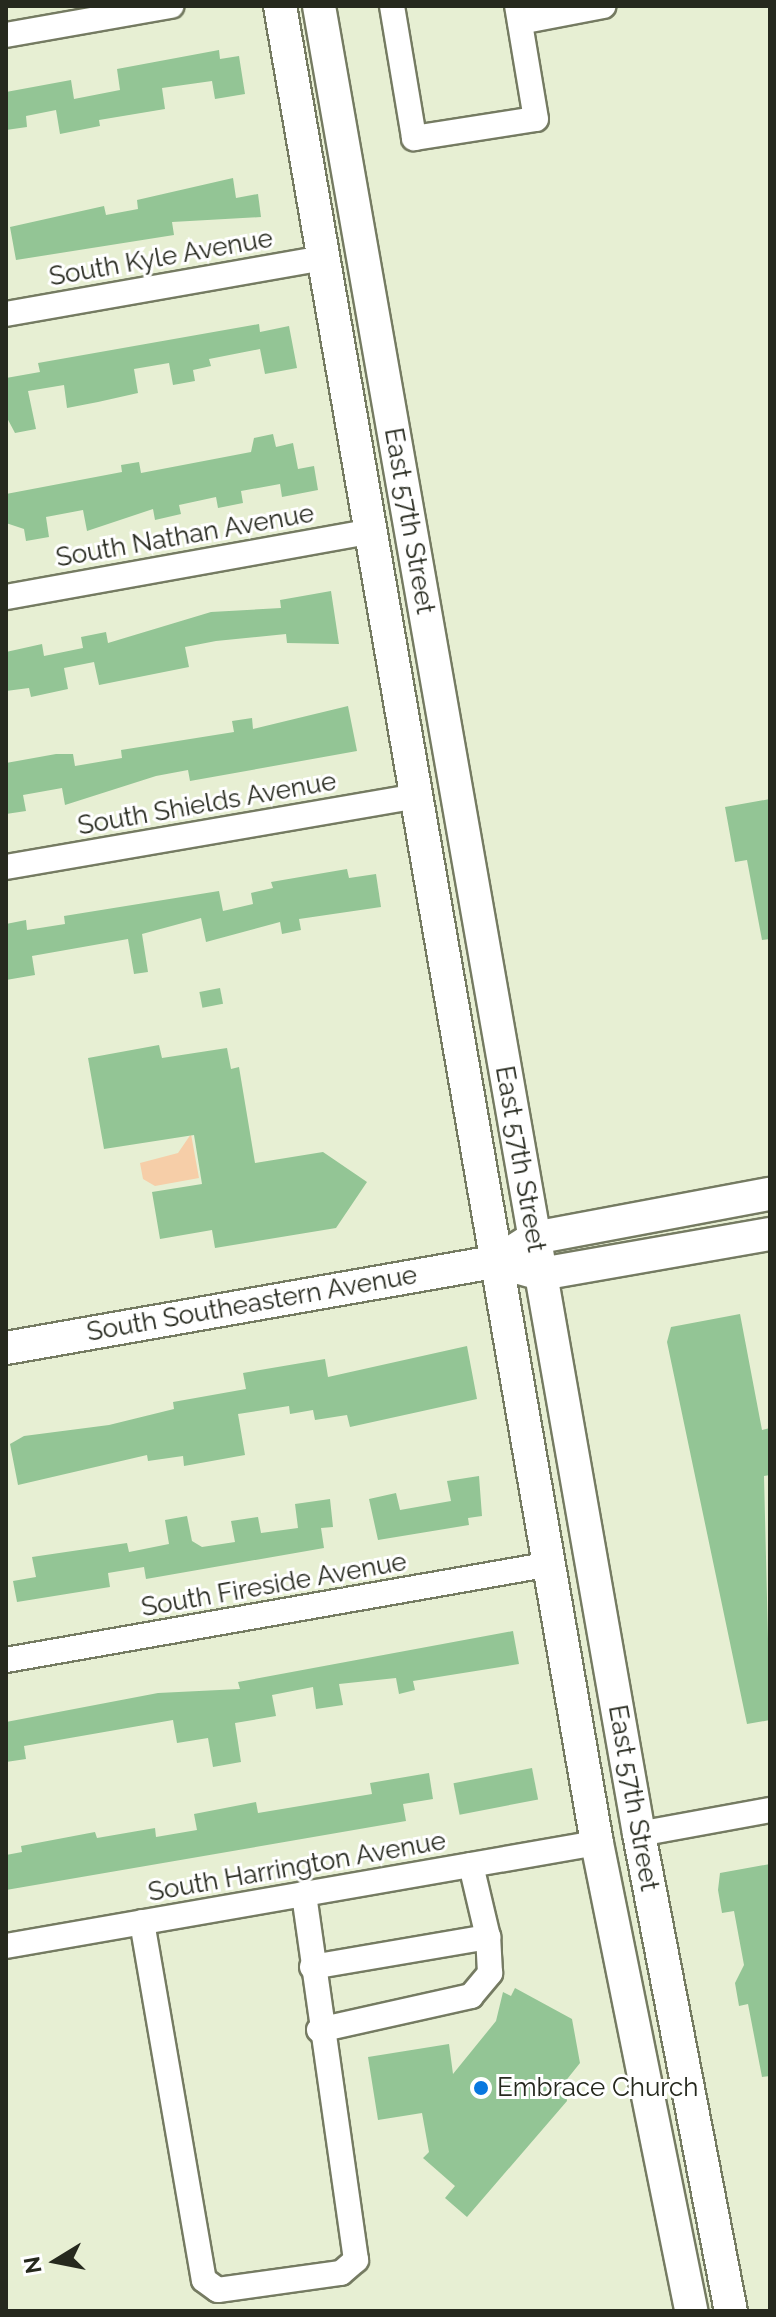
<!DOCTYPE html>
<html>
<head>
<meta charset="utf-8">
<style>
  body { margin:0 }
  #map { position:relative; width:776px; height:2317px; overflow:hidden; background:#e7efd3; font-family:Raleway,sans-serif }
  div>[style] { position:absolute }
  .green>* { inset:0; background:#f6cea8 }
  .building>* { inset:0; background:#93c595; transform-origin:0 0 }
  .roads { filter:drop-shadow(2px 0 #757b62) drop-shadow(-2px 0 #757b62) drop-shadow(0 2px #757b62) drop-shadow(0 -2px #757b62) }
  .minor>* { height:24px; margin:-12px; padding:0 12px; transform-origin:12px; border-radius:12px; background:#fff }
  .major>* { height:32px; margin:-16px; padding:0 16px; transform-origin:16px; border-radius:16px; background:#fff }
  .dots>* { width:22px; height:22px; translate:-50% -50%; box-sizing:border-box; border:4px solid #fff; border-radius:50% }
  span { translate:-50% -50%; white-space:nowrap; text-align:center; line-height:1.15; -webkit-text-stroke:6px #fff; paint-order:stroke }
  .street-label { font-size:26px; color:#26291e }
  .poi-label { font-size:26px; color:#26291e }
  .left { translate:0 -50%; text-align:left }
  .frame { position:absolute; inset:0; border:8px solid #26291e; pointer-events:none }
  .north { position:absolute; left:16px; top:2221px; width:80px; height:80px; -webkit-text-stroke:6px #fff; paint-order:stroke; rotate:260deg; font-size:22px; font-weight:700; line-height:32px; text-align:center; color:#26291e }
  .north::after { content:''; display:block; margin:auto; width:28px; height:36px; background:#26291e; clip-path:polygon(50% 0,100% 100%,50% 72%,0 100%) }
</style>
</head>
<body>
<div id="map">
  <div class="green">
    <i style="clip-path:polygon(191px 1134px,199px 1178px,155px 1186px,143px 1179px,140px 1163px,178px 1153px)"></i>
  </div>
  <div class="building">
    <i style="clip-path:polygon(219px 50px,220px 59px,239px 56px,245px 94px,215px 99px,212px 81px,162px 88px,165px 109px,99px 120px,100px 126px,60px 134px,56px 110px,26px 116px,27px 127px,6px 130px,6px 92px,71px 80px,74px 99px,120px 90px,117px 69px)"></i>
    <i style="clip-path:polygon(233px 178px,236px 198px,258px 194px,261px 217px,172px 222px,174px 235px,16px 260px,10px 227px,104px 206px,106px 215px,138px 209px,137px 200px)"></i>
    <i style="clip-path:polygon(259px 324px,260px 332px,289px 326px,297px 368px,265px 374px,260px 349px,209px 359px,211px 366px,193px 370px,195px 381px,173px 385px,169px 363px,134px 369px,138px 393px,98px 402px,67px 408px,64px 385px,28px 391px,36px 429px,15px 433px,6px 416px,6px 378px,40px 372px,38px 363px)"></i>
    <i style="clip-path:polygon(273px 434px,276px 447px,293px 443px,298px 469px,314px 466px,318px 490px,282px 497px,280px 484px,241px 491px,243px 503px,218px 508px,216px 497px,179px 505px,181px 514px,155px 520px,153px 509px,87px 531px,83px 510px,46px 517px,49px 537px,26px 541px,24px 529px,6px 523px,6px 494px,122px 472px,121px 465px,139px 462px,141px 473px,251px 452px,254px 438px)"></i>
    <i style="clip-path:polygon(331px 591px,339px 644px,287px 643px,286px 634px,216px 641px,185px 647px,189px 667px,99px 685px,94px 662px,64px 668px,68px 689px,31px 697px,29px 688px,6px 691px,6px 652px,42px 644px,44px 656px,83px 648px,81px 637px,106px 632px,108px 643px,211px 612px,281px 608px,280px 600px)"></i>
    <i style="clip-path:polygon(348px 706px,357px 751px,190px 781px,188px 770px,156px 776px,65px 805px,62px 788px,23px 795px,26px 811px,6px 814px,6px 763px,56px 754px,73px 754px,75px 766px,122px 758px,121px 750px,234px 732px,232px 721px,252px 718px,253px 729px)"></i>
    <i style="clip-path:polygon(770px 799px,770px 939px,762px 940px,747px 860px,735px 862px,725px 807px)"></i>
    <i style="clip-path:polygon(347px 869px,349px 878px,376px 874px,381px 907px,299px 919px,301px 930px,282px 934px,280px 922px,206px 942px,201px 918px,142px 934px,148px 972px,134px 974px,128px 939px,32px 956px,35px 975px,6px 980px,6px 924px,26px 920px,27px 930px,65px 924px,64px 916px,219px 891px,223px 911px,253px 904px,251px 893px,273px 888px,271px 882px)"></i>
    <i style="left:220px;top:988px;width:16px;height:21px;rotate:79deg"></i>
    <i style="clip-path:polygon(159px 1045px,162px 1058px,227px 1048px,231px 1069px,239px 1067px,255px 1163px,323px 1152px,367px 1182px,336px 1228px,215px 1248px,212px 1230px,160px 1239px,152px 1192px,202px 1184px,194px 1135px,104px 1149px,88px 1058px)"></i>
    <i style="clip-path:polygon(740px 1314px,762px 1430px,770px 1428px,770px 1475px,764px 1476px,770px 1720px,747px 1724px,667px 1342px,671px 1327px)"></i>
    <i style="clip-path:polygon(467px 1346px,477px 1399px,350px 1427px,347px 1415px,315px 1420px,313px 1410px,290px 1414px,289px 1406px,238px 1414px,245px 1455px,184px 1466px,183px 1456px,148px 1461px,147px 1455px,18px 1485px,10px 1444px,24px 1436px,109px 1425px,174px 1409px,173px 1402px,246px 1389px,243px 1373px,325px 1359px,328px 1377px)"></i>
    <i style="clip-path:polygon(479px 1476px,482px 1516px,468px 1518px,469px 1525px,378px 1540px,369px 1499px,396px 1493px,400px 1510px,451px 1501px,447px 1481px)"></i>
    <i style="clip-path:polygon(330px 1499px,333px 1527px,321px 1528px,324px 1548px,146px 1579px,144px 1567px,108px 1573px,110px 1587px,17px 1602px,13px 1581px,36px 1577px,32px 1557px,127px 1543px,129px 1552px,169px 1544px,165px 1520px,187px 1516px,192px 1541px,202px 1547px,235px 1542px,231px 1521px,258px 1517px,261px 1533px,298px 1528px,295px 1504px)"></i>
    <i style="clip-path:polygon(513px 1631px,519px 1664px,413px 1681px,415px 1690px,399px 1694px,396px 1678px,339px 1684px,343px 1705px,316px 1709px,313px 1687px,272px 1695px,276px 1716px,235px 1723px,241px 1762px,213px 1767px,208px 1738px,177px 1743px,173px 1720px,24px 1746px,26px 1759px,6px 1762px,6px 1722px,158px 1693px,240px 1689px,238px 1682px)"></i>
    <i style="left:532px;top:1768px;width:32px;height:80px;rotate:79deg"></i>
    <i style="clip-path:polygon(429px 1773px,433px 1799px,403px 1804px,406px 1821px,6px 1890px,6px 1855px,22px 1852px,21px 1846px,95px 1832px,97px 1838px,155px 1828px,156px 1837px,197px 1830px,194px 1814px,256px 1802px,258px 1813px,372px 1794px,370px 1783px)"></i>
    <i style="clip-path:polygon(770px 1864px,770px 2076px,762px 2077px,748px 2004px,739px 2006px,735px 1983px,744px 1965px,734px 1911px,722px 1913px,718px 1890px,720px 1873px)"></i>
    <i style="clip-path:polygon(515px 1988px,572px 2019px,580px 2063px,564px 2083px,567px 2101px,467px 2217px,445px 2198px,455px 2186px,423px 2158px,429px 2152px,422px 2113px,378px 2120px,368px 2057px,449px 2044px,453px 2074px,496px 2021px,503px 1992px,511px 1996px)"></i>
  </div>
  <div class="roads">
    <div class="minor">
      <i style="left:392px;top:6px;width:134px;rotate:80.5deg"></i>
      <i style="left:414px;top:138px;width:123px;rotate:-8.9deg"></i>
      <i style="left:536px;top:119px;width:115px;rotate:-99.5deg"></i>
      <i style="left:520px;top:22px;width:85px;rotate:-10.9deg"></i>
      <i style="left:6px;top:35px;width:168px;rotate:-10deg"></i>
      <i style="left:6px;top:314px;width:324px;rotate:-10deg"></i>
      <i style="left:6px;top:597px;width:373px;rotate:-10.2deg"></i>
      <i style="left:6px;top:867px;width:418px;rotate:-9.8deg"></i>
      <i style="left:6px;top:1660px;width:553px;rotate:-9.99deg"></i>
      <i style="left:639px;top:1834px;width:133px;rotate:-10.4deg"></i>
      <i style="left:142px;top:1922px;width:363px;rotate:80.2deg"></i>
      <i style="left:204px;top:2280px;width:17px;rotate:36deg"></i>
      <i style="left:218px;top:2290px;width:124px;rotate:-7.9deg"></i>
      <i style="left:341px;top:2273px;width:20px;rotate:-41deg"></i>
      <i style="left:356px;top:2260px;width:370px;rotate:-98.1deg"></i>
      <i style="left:6px;top:1946px;width:600px;rotate:-9.89deg"></i>
      <i style="left:312px;top:1967px;width:179px;rotate:-9.7deg"></i>
      <i style="left:488px;top:1937px;width:74px;rotate:-103.3deg"></i>
      <i style="left:319px;top:2030px;width:156px;rotate:-12.6deg"></i>
      <i style="left:471px;top:1996px;width:30px;rotate:-50deg"></i>
      <i style="left:490px;top:1973px;width:36px;rotate:-93deg"></i>
    </div>
    <div class="major">
      <i style="left:280px;top:6px;width:1864px;rotate:80.21deg"></i>
      <i style="left:597px;top:1843px;width:477px;rotate:78.6deg"></i>
      <i style="left:319px;top:6px;width:1856px;rotate:80.07deg"></i>
      <i style="left:639px;top:1834px;width:486px;rotate:79.1deg"></i>
      <i style="left:520px;top:1268px;width:22px;rotate:16deg"></i>
      <i style="left:541px;top:1274px;width:232px;rotate:-9.9deg"></i>
      <i style="left:6px;top:1348px;width:500px;rotate:-10deg"></i>
      <i style="left:498px;top:1261px;width:43px;rotate:-32.6deg"></i>
      <i style="left:534px;top:1238px;width:240px;rotate:-10.6deg"></i>
    </div>
  </div>
  <div class="dots">
    <i style="left:481px;top:2088px;background:#0878df"></i>
  </div>
  <div class="street-label">
    <span style="left:161px;top:258px;rotate:-10deg">South Kyle Avenue</span>
    <span style="left:409px;top:521px;rotate:80deg">East 57th Street</span>
    <span style="left:185px;top:536px;rotate:-10deg">South Nathan Avenue</span>
    <span style="left:207px;top:804px;rotate:-10deg">South Shields Avenue</span>
    <span style="left:520px;top:1159px;rotate:80deg">East 57th Street</span>
    <span style="left:252px;top:1304px;rotate:-10deg">South Southeastern Avenue</span>
    <span style="left:274px;top:1585px;rotate:-10deg">South Fireside Avenue</span>
    <span style="left:633px;top:1798px;rotate:80deg">East 57th Street</span>
    <span style="left:297px;top:1867px;rotate:-10deg">South Harrington Avenue</span>
  </div>
  <div class="poi-label">
    <span class="left" style="left:497px;top:2088px">Embrace Church</span>
  </div>
  <div class="frame"></div>
  <div class="north">N</div>
</div>
</body>
</html>
